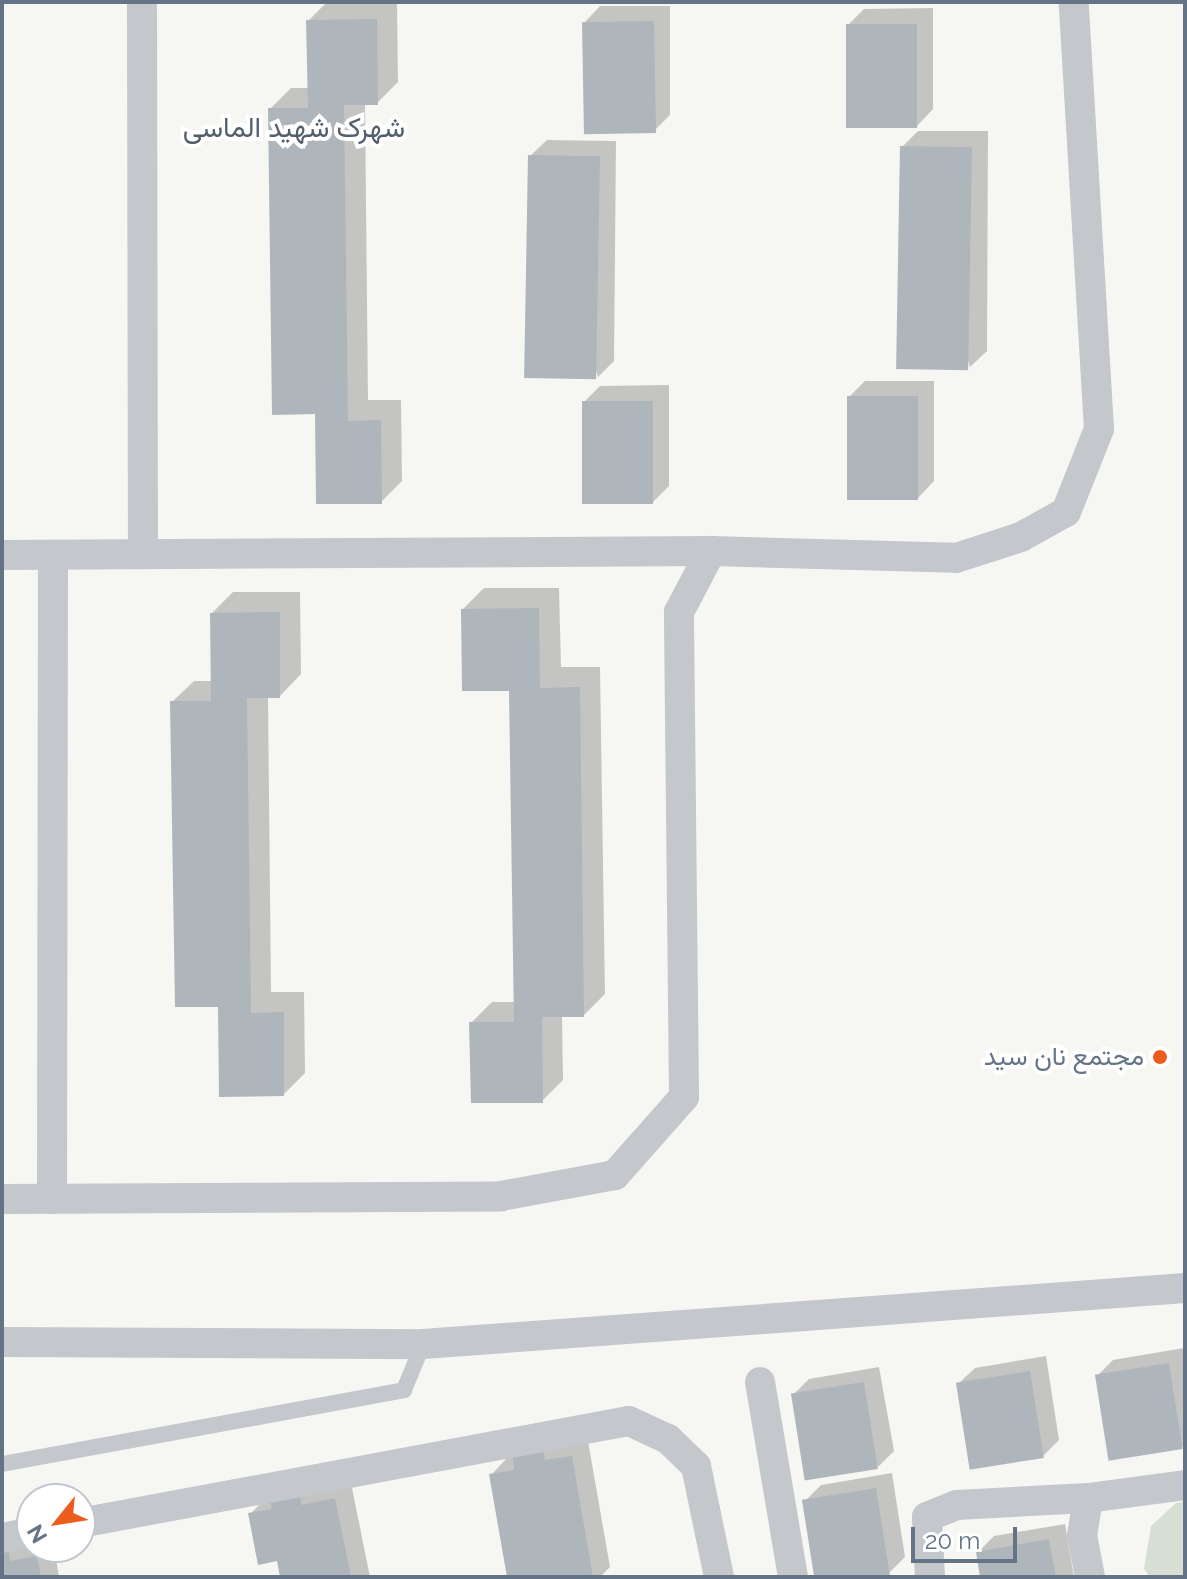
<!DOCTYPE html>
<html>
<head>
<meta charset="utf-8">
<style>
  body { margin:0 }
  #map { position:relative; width:1187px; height:1579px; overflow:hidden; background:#f6f7f3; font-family:Raleway,Vazirmatn,sans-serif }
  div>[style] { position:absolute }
  .green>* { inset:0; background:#d7ded4 }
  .shadow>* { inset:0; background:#0003 }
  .building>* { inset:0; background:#aeb5bb; transform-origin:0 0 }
  .lane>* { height:16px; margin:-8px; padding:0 8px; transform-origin:8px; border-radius:8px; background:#c4c7cb }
  .street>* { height:30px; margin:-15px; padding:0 15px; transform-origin:15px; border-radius:15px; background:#c4c7cb }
  .dots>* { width:22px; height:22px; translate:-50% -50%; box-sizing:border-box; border:4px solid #fff; border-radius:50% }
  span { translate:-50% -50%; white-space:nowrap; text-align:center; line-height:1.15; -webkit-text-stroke:8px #fff; paint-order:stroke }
  .poi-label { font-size:26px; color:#647486 }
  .right { translate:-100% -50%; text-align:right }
  .neighbourhood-label { font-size:28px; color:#525e6a }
  .frame { position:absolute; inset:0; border:4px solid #647486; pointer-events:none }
  .north { position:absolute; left:16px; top:1483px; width:80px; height:80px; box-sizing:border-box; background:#fff; border:2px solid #c1c7cf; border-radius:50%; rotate:240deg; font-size:22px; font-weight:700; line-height:32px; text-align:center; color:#647486 }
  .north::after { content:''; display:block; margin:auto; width:28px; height:36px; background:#ec5d1d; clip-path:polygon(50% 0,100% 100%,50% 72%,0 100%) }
  .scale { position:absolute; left:911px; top:1527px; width:106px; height:36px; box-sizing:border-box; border:4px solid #647486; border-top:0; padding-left:10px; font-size:24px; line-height:28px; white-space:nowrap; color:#647486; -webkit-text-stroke:6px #fff; paint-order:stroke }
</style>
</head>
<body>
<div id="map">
  <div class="green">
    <i style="clip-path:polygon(1185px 1502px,1185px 1577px,1150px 1577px,1144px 1569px,1151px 1526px,1176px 1503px)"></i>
  </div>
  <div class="shadow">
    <i style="clip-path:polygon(327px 2px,397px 2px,398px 82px,377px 103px,365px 103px,368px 400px,401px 400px,402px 481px,381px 502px,317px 412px,270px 109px,291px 88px,309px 88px,308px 21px)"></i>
    <i style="clip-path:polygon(600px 6px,670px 6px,670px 115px,654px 131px,584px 23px)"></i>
    <i style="clip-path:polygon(933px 8px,933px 109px,917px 126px,848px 25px,864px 9px)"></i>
    <i style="clip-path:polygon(918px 131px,988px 131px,987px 351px,970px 367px,902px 147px)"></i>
    <i style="clip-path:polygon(547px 140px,616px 141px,614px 361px,598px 377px,530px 156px)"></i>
    <i style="clip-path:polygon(865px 381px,934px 381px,934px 481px,918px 498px,849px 397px)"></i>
    <i style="clip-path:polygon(669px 385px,669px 486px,653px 502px,584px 402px,600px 386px)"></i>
    <i style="clip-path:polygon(484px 588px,559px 588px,561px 667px,600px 667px,605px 994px,584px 1015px,562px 1015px,563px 1080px,542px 1101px,471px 1023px,492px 1002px,516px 1002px,511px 689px,463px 609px)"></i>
    <i style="clip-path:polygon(233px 592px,300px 592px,301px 674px,280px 696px,268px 696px,271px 992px,304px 992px,305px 1073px,284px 1094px,220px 1005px,172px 702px,194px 681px,213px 681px,212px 613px)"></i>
    <i style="clip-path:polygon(1184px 1348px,1185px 1444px,1182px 1447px,1097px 1376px,1113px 1360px)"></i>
    <i style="clip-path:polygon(1046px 1356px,1059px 1440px,1043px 1456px,958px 1384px,975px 1368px)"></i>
    <i style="clip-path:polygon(879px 1367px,894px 1451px,878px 1467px,793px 1395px,809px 1379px)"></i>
    <i style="clip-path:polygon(588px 1441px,610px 1567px,600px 1577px,509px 1577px,491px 1475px,507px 1458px)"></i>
    <i style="clip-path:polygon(892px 1473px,905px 1557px,889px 1573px,869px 1577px,817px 1577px,805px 1501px,821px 1485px)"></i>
    <i style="clip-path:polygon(351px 1483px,370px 1577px,282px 1577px,279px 1559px,250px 1514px,266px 1498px)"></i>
    <i style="clip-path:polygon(1065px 1524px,1074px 1577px,982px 1577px,978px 1552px,994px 1536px)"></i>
    <i style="clip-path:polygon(2px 1536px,32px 1547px,54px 1547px,59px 1577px,2px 1577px)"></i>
  </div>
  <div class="building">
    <i style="clip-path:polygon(377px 19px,378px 105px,344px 105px,348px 421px,381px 420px,382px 504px,316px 504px,315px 414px,272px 415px,268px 108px,308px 108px,306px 20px)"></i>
    <i style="left:654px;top:21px;width:112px;height:72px;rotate:89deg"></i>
    <i style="left:846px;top:24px;width:71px;height:104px"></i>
    <i style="left:900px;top:146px;width:72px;height:223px;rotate:1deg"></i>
    <i style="left:528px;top:155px;width:72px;height:223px;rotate:1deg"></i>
    <i style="left:847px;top:396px;width:71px;height:104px"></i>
    <i style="left:582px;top:401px;width:71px;height:103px"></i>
    <i style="clip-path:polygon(539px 608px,540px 688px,580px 687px,584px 1017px,542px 1017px,543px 1103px,471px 1103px,469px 1022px,514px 1022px,509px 691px,462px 691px,461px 609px)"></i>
    <i style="clip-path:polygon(280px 612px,280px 698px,247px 698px,251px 1013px,284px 1012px,284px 1096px,219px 1097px,218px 1007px,175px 1007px,170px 701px,211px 701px,210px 613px)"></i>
    <i style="left:1169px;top:1363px;width:87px;height:75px;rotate:81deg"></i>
    <i style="left:1030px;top:1371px;width:88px;height:75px;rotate:81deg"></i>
    <i style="left:864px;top:1382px;width:88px;height:74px;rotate:81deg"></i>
    <i style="clip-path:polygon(543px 1448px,545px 1460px,572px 1456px,593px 1577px,507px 1577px,489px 1474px,514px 1470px,512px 1453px)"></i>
    <i style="left:876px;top:1488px;width:88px;height:75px;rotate:81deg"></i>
    <i style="clip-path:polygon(298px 1489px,302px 1505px,335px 1498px,351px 1577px,280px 1577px,277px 1561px,258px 1565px,248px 1513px,272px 1509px,269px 1495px)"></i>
    <i style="clip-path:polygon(1049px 1539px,1056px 1577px,980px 1577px,976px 1552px)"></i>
    <i style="clip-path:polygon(8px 1547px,10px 1561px,37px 1556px,41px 1577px,2px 1577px,2px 1548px)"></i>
  </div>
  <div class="lane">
    <i style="left:2px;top:1464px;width:409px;rotate:-10.4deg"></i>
    <i style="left:404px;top:1390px;width:50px;rotate:-67.6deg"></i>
  </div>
  <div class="street">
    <i style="left:142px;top:2px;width:552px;rotate:89.9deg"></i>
    <i style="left:2px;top:555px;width:709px;rotate:-0.32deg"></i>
    <i style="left:2px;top:1199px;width:499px;rotate:-0.3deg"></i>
    <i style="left:501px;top:1196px;width:116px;rotate:-10.4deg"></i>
    <i style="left:615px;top:1175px;width:104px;rotate:-48.5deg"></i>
    <i style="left:684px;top:1097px;width:485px;rotate:-90.6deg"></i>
    <i style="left:679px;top:612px;width:69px;rotate:-62.3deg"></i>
    <i style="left:711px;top:551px;width:245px;rotate:1.6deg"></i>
    <i style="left:956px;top:558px;width:68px;rotate:-17.9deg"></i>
    <i style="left:1021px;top:537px;width:51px;rotate:-29.1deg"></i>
    <i style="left:1066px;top:512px;width:89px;rotate:-68.3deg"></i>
    <i style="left:1099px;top:429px;width:428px;rotate:-93.4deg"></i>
    <i style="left:52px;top:1199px;width:644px;rotate:-89.91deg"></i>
    <i style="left:2px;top:1342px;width:421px;rotate:0.3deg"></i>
    <i style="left:423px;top:1344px;width:764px;rotate:-4.2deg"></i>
    <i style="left:760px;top:1382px;width:198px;rotate:80.4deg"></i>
    <i style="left:1088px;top:1498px;width:37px;rotate:99deg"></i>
    <i style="left:1082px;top:1535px;width:43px;rotate:79.2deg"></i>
    <i style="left:80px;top:1523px;width:558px;rotate:-10.53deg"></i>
    <i style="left:629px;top:1421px;width:43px;rotate:24.8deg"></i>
    <i style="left:668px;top:1439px;width:39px;rotate:44deg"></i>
    <i style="left:696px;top:1466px;width:113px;rotate:78.3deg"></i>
    <i style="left:2px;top:1538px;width:31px;rotate:-11deg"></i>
    <i style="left:930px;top:1577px;width:60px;rotate:-92.9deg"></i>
    <i style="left:927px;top:1517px;width:32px;rotate:-22deg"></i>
    <i style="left:957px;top:1505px;width:131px;rotate:-3.1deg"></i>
    <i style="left:1088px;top:1498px;width:98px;rotate:-7.6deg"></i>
  </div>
  <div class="dots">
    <i style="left:1160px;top:1057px;background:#ec5d1d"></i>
  </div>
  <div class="poi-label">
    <span class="right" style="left:1144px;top:1057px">مجتمع نان سید</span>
  </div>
  <div class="neighbourhood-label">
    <span style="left:294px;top:128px">شهرک شهید الماسی</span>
  </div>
  <div class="frame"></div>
  <div class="north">N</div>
  <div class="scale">20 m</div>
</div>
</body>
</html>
